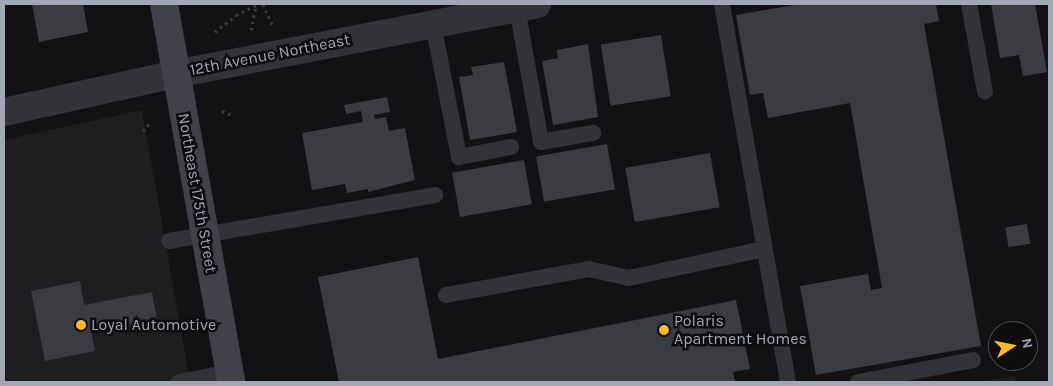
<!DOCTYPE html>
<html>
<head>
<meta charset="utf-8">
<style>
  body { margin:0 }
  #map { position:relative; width:1053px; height:386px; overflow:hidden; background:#121113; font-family:Karla,sans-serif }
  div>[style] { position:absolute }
  .built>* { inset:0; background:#1e1d20 }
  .building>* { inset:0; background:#3b3c41; transform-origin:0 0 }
  .path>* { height:3px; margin-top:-1.5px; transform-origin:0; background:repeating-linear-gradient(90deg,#383a40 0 2.5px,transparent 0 6.5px) }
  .service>* { height:16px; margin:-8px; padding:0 8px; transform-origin:8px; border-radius:8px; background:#323339 }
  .minor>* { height:28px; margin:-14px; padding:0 14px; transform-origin:14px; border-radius:14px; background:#323339 }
  .secondary>* { height:28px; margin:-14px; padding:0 14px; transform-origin:14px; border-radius:14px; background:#404249 }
  .dots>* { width:14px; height:14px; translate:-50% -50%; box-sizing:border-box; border:2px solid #0d0d0e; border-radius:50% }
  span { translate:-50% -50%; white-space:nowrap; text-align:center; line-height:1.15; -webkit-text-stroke:5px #0d0d0e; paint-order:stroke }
  .street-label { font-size:16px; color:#a2a7b5 }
  .poi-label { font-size:16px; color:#a2a7b5 }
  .left { translate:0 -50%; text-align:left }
  .frame { position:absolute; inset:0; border:5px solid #a2a7b5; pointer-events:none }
  .north { position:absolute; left:988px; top:321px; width:50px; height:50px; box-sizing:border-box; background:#0d0d0e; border:1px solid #494b51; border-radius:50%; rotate:79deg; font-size:14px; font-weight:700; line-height:20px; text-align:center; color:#a2a7b5 }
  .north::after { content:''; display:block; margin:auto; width:18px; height:22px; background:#ffbb1e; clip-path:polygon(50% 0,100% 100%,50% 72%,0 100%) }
</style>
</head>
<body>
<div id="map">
  <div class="built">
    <i style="clip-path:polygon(142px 110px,190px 382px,4px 382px,4px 140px)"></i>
    <i style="clip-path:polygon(1015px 376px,1016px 382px,979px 382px)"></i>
  </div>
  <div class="building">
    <i style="clip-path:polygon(32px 4px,83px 4px,88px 32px,39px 42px)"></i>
    <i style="clip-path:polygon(801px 4px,936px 4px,939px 21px,924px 24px,981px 346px,816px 375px,800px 286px,868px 274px,871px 290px,882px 288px,850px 103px,768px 118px,763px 93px,750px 95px,736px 15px)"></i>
    <i style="clip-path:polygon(991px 4px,1035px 4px,1047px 72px,1023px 76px,1019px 55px,1000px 58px)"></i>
    <i style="left:661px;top:35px;width:62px;height:61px;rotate:81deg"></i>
    <i style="clip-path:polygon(588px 44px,598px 117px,553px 125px,542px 61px,558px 58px,557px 50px)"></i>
    <i style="clip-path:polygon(504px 62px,517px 132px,470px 140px,459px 77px,473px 75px,471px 67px)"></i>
    <i style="clip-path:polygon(387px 97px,390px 112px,374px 115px,375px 119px,386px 117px,389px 131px,405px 128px,415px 180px,368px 192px,368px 189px,347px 193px,345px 184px,312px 190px,302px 133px,363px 122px,361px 111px,346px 114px,344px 105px)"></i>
    <i style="left:607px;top:144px;width:46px;height:72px;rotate:80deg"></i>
    <i style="left:710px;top:153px;width:55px;height:86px;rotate:80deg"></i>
    <i style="left:524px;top:160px;width:45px;height:73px;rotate:80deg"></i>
    <i style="left:1027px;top:224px;width:20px;height:22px;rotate:81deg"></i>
    <i style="clip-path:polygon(418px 257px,438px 359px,736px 300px,750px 369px,733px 372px,735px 382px,339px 382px,318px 277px)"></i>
    <i style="clip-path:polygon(80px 281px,84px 305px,152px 292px,157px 319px,91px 331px,95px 351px,45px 361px,31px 291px)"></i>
  </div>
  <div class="path">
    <i style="left:263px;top:4px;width:24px;rotate:66deg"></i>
    <i style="left:251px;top:30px;width:25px;rotate:-78deg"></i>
    <i style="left:215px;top:32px;width:27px;rotate:-39deg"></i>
    <i style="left:236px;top:15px;width:25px;rotate:-26deg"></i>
    <i style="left:222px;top:111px;width:9px;rotate:21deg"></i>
    <i style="left:143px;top:131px;width:9px;rotate:-49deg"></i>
  </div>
  <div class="service">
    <i style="left:722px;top:4px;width:384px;rotate:80.1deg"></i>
    <i style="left:969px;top:4px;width:89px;rotate:79.7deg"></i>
    <i style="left:517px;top:8px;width:136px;rotate:79.8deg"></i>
    <i style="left:541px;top:142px;width:53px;rotate:-9.8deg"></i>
    <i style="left:433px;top:24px;width:136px;rotate:78.9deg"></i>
    <i style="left:459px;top:157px;width:53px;rotate:-10.9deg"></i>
    <i style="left:169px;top:241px;width:270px;rotate:-9.8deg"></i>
    <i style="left:446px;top:295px;width:145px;rotate:-10.3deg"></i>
    <i style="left:589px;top:269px;width:41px;rotate:12.7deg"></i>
    <i style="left:629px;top:278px;width:138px;rotate:-12.1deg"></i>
    <i style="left:179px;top:382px;width:51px;rotate:-11.3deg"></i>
    <i style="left:858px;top:382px;width:117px;rotate:-10.8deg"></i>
  </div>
  <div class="minor">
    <i style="left:4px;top:112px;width:175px;rotate:-12.5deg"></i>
    <i style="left:175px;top:74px;width:369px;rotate:-10.9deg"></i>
  </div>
  <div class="secondary">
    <i style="left:164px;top:4px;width:384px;rotate:79.9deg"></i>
  </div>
  <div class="dots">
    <i style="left:81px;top:325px;background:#ffbb1e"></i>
    <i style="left:664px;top:330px;background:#ffbb1e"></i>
  </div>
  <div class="street-label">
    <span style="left:270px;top:55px;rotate:-11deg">12th Avenue Northeast</span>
    <span style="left:197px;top:193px;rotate:80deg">Northeast 175th Street</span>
  </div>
  <div class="poi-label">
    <span class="left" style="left:674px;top:330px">Polaris<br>Apartment Homes</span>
    <span class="left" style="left:91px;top:325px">Loyal Automotive</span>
  </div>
  <div class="frame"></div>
  <div class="north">N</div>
</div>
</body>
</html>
